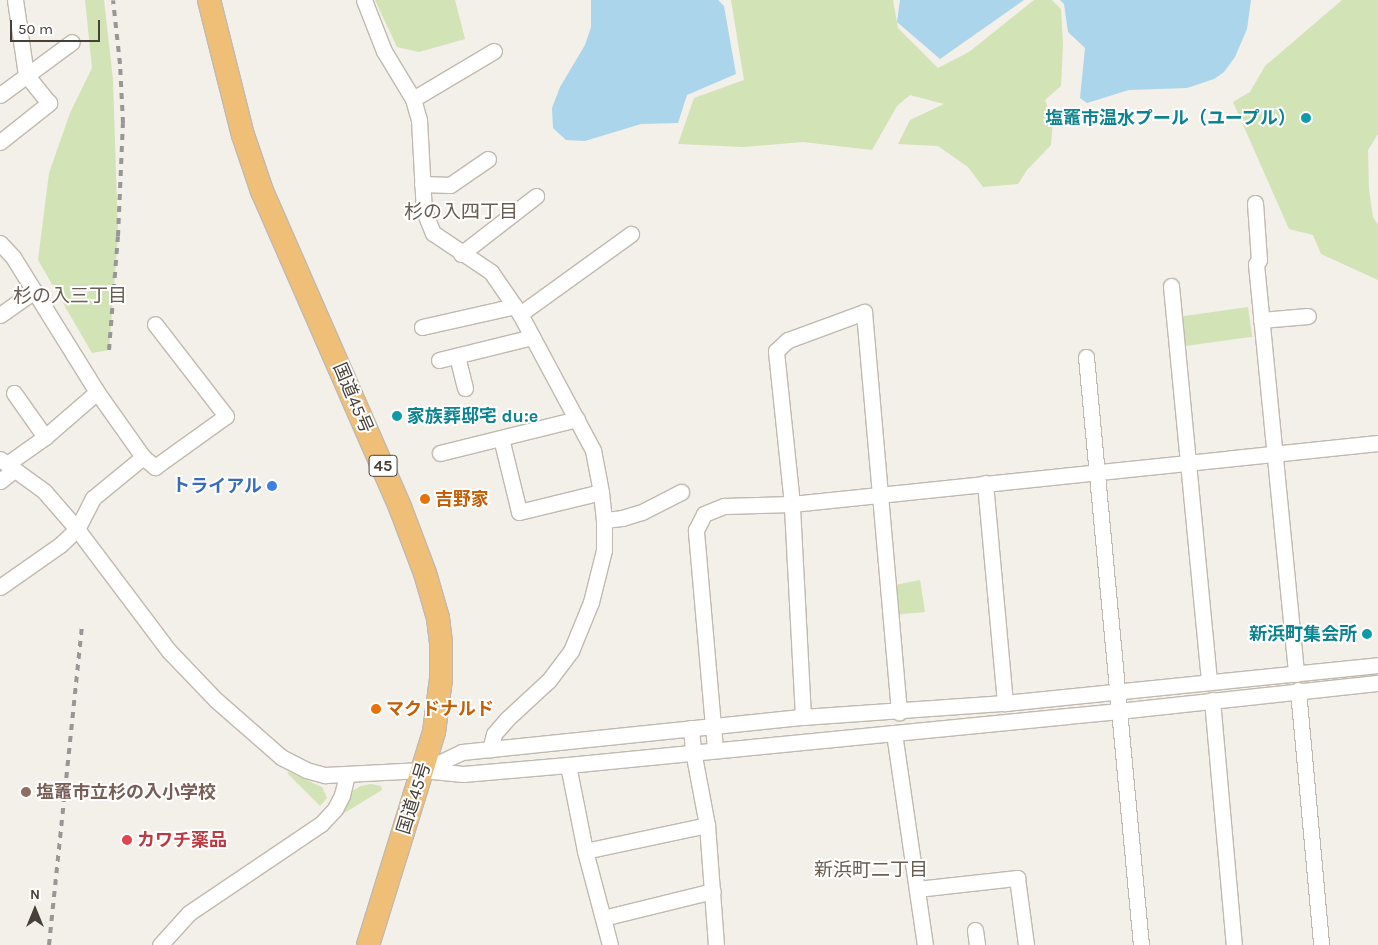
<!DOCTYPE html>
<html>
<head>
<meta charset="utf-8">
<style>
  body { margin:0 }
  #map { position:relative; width:1378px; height:945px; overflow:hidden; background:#f3efe9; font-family:Karla,"Noto Sans JP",sans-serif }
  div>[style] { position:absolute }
  .green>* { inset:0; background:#d2e3b6; transform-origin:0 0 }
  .water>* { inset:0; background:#abd5ea }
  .roads { filter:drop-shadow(1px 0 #c1b9af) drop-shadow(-1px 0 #c1b9af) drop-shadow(0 1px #c1b9af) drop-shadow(0 -1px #c1b9af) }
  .minor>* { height:15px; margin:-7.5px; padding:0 7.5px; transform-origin:7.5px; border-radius:7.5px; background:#fff }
  .highway>* { height:22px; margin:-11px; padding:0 11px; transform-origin:11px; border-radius:11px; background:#f0bf77 }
  .rail>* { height:4px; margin-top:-2px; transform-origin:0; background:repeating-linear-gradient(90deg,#979797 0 6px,transparent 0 12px) }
  .dots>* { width:14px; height:14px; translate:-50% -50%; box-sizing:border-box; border:2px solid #fff; border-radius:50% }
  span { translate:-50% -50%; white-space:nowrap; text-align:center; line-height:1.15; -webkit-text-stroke:4px #fff; paint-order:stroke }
  .shield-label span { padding:1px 4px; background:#fff; border:1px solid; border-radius:4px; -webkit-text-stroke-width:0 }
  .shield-label { font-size:16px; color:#464038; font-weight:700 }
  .culture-label { font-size:18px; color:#0d838f; font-weight:700 }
  .right { translate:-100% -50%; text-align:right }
  .left { translate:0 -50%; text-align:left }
  .street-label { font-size:18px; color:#464038 }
  .shop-label { font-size:18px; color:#366cbe; font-weight:700 }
  .food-label { font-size:18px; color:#c56008; font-weight:700 }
  .education-label { font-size:18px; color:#785e54; font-weight:700 }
  .health-label { font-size:18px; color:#be3a42; font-weight:700 }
  .neighbourhood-label { font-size:19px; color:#685d50 }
  .north { position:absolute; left:10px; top:885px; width:50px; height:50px; -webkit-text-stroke:4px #fff; paint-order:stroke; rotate:0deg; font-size:14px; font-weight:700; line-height:20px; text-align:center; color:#464038 }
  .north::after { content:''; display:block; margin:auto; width:18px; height:22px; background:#464038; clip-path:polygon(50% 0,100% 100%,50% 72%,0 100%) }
  .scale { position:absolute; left:10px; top:20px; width:90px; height:22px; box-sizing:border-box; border:2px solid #464038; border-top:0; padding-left:6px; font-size:15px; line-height:18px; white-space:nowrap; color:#464038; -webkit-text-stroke:4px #fff; paint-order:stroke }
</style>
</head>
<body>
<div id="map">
  <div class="green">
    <i style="clip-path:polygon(85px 0,104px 0,113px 80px,118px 236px,109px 350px,92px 353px,38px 260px,49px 173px,70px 113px,92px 68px)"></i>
    <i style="clip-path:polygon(375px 0,455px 0,465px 39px,419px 52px,397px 47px)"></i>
    <i style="clip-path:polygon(731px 0,893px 0,898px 28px,938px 68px,969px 52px,1034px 0,1052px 0,1061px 9px,1063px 44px,1061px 86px,1045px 100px,1053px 120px,1051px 145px,1027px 170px,1018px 184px,983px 187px,968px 167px,938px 146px,898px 144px,910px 120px,944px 104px,910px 95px,897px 106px,872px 150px,803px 142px,743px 147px,678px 144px,694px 98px,744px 80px)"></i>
    <i style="clip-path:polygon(1342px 0,1378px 0,1378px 134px,1368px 150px,1369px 190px,1373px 217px,1378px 225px,1378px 280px,1321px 254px,1313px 235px,1289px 229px,1233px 102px,1250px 92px,1265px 66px)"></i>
    <i style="left:1248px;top:307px;width:30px;height:73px;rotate:82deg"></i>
    <i style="clip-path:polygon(920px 580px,925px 612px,893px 615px,890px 586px)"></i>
    <i style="clip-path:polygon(289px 772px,322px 787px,327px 798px,320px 806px,287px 773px)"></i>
    <i style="clip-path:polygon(371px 784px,381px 786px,382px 790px,341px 815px,338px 812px,352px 791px,361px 786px)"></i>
  </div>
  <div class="water">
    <i style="clip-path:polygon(591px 0,718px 0,724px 6px,736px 74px,687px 95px,678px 123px,641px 124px,585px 141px,566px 140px,553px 128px,552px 108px,560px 87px,585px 45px,591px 27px)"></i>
    <i style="clip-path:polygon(900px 0,1024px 0,940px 59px,897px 22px)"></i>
    <i style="clip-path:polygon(1060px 0,1251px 0,1247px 29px,1235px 57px,1224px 72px,1214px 79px,1187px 88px,1129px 90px,1087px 103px,1080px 98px,1085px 48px,1068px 32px,1064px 4px)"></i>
  </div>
  <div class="roads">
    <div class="minor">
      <i style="left:364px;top:0;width:55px;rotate:68.6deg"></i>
      <i style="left:384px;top:51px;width:56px;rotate:58.9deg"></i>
      <i style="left:413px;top:99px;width:22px;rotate:74deg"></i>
      <i style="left:419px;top:120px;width:91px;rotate:86.9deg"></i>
      <i style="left:424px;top:211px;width:24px;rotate:68deg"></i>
      <i style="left:433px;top:233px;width:70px;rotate:33.9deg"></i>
      <i style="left:491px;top:272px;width:51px;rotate:55.4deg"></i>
      <i style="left:520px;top:314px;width:154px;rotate:61.8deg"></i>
      <i style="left:593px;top:450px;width:43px;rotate:79.2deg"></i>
      <i style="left:601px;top:492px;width:28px;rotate:84deg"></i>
      <i style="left:604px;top:520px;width:30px;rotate:90deg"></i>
      <i style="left:604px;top:550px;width:54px;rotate:104deg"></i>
      <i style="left:591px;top:602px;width:53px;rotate:112.2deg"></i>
      <i style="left:571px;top:651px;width:38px;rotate:127deg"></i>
      <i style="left:548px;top:681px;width:56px;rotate:137.2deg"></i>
      <i style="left:507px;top:719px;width:20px;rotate:131deg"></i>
      <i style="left:494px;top:734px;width:16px;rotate:104deg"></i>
      <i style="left:0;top:95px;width:89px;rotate:-36.4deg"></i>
      <i style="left:413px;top:99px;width:94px;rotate:-30.7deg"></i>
      <i style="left:0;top:142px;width:63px;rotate:-38.5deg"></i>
      <i style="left:49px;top:103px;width:36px;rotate:-129deg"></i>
      <i style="left:26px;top:75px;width:76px;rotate:-98.3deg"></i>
      <i style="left:422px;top:184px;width:28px;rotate:2deg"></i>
      <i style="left:450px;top:185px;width:46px;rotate:-34.4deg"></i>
      <i style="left:1255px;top:203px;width:57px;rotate:86deg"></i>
      <i style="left:1259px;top:260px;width:5px;rotate:127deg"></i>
      <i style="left:1256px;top:264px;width:412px;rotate:84.4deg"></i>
      <i style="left:0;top:243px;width:19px;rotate:47deg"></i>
      <i style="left:13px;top:257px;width:159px;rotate:58.1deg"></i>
      <i style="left:97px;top:392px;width:80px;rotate:54.7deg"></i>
      <i style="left:143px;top:457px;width:65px;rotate:140.6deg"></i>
      <i style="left:93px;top:498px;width:35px;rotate:117deg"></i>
      <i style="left:77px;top:529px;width:50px;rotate:-131deg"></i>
      <i style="left:44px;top:491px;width:54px;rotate:-144deg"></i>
      <i style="left:461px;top:254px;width:95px;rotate:-37.7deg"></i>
      <i style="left:1171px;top:286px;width:397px;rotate:84.5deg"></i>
      <i style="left:520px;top:314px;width:137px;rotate:-35.8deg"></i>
      <i style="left:0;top:315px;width:42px;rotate:-35.2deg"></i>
      <i style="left:1261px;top:320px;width:47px;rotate:-4.9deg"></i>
      <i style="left:422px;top:327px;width:95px;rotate:-12.7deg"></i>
      <i style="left:457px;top:356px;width:33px;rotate:76deg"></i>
      <i style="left:1086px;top:357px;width:591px;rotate:84.66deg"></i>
      <i style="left:439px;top:360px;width:96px;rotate:-13.9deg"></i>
      <i style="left:14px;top:393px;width:54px;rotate:54.8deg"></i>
      <i style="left:501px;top:438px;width:76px;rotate:76.3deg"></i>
      <i style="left:519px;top:512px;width:84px;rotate:-13.7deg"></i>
      <i style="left:440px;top:453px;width:141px;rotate:-13.9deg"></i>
      <i style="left:143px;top:457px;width:16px;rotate:40deg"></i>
      <i style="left:155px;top:467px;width:87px;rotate:-35.7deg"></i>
      <i style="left:226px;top:416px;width:116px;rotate:-127.7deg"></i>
      <i style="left:7px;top:464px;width:47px;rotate:-35.4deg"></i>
      <i style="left:45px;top:437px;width:69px;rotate:-40.9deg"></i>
      <i style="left:0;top:481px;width:18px;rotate:-38deg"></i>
      <i style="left:985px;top:483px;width:221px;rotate:84.8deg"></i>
      <i style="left:604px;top:520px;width:18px;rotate:-6deg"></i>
      <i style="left:622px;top:518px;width:21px;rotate:-17deg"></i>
      <i style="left:642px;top:512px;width:44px;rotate:-27.1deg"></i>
      <i style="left:0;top:587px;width:73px;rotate:-35deg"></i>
      <i style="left:60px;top:545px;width:23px;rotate:-43deg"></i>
      <i style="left:77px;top:529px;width:153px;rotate:53deg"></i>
      <i style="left:169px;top:651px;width:68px;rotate:46.2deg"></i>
      <i style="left:216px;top:700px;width:86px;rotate:41.2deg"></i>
      <i style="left:281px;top:757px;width:28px;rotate:27deg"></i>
      <i style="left:306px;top:770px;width:20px;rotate:15deg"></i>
      <i style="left:325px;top:775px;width:97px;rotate:-3deg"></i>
      <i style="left:422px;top:770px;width:41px;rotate:5.6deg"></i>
      <i style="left:463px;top:774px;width:105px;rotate:-4.9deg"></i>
      <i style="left:568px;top:765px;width:554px;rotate:-5.6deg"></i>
      <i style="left:1119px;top:711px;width:261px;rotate:-6.2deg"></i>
      <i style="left:1298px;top:690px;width:256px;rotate:84.8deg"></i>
      <i style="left:1212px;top:700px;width:246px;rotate:84.9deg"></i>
      <i style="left:803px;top:717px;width:213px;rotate:-93deg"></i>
      <i style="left:792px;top:504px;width:154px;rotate:-96deg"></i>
      <i style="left:776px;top:351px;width:16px;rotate:-43deg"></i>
      <i style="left:788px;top:340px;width:81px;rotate:-20.2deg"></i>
      <i style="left:864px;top:312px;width:402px;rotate:85deg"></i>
      <i style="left:691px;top:728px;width:23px;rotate:85deg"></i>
      <i style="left:693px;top:751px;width:75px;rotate:79.3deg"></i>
      <i style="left:707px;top:825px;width:120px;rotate:85.7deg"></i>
      <i style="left:894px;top:733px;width:214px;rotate:81.7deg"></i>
      <i style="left:715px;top:749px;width:220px;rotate:-95deg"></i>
      <i style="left:696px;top:530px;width:18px;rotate:-63deg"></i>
      <i style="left:704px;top:514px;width:22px;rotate:-22deg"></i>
      <i style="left:724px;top:506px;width:68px;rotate:-1.7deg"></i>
      <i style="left:792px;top:504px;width:589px;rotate:-5.94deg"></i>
      <i style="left:568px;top:765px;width:88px;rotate:78.8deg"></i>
      <i style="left:585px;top:851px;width:97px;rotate:75.1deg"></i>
      <i style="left:424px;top:770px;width:42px;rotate:-25.3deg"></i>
      <i style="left:462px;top:752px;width:343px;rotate:-5.9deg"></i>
      <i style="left:803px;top:717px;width:202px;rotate:-4deg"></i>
      <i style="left:1005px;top:703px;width:375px;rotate:-5.8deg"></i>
      <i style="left:585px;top:851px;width:125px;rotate:-12deg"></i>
      <i style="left:917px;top:889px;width:101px;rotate:-6.3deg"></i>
      <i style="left:1017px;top:878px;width:68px;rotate:82.3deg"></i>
      <i style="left:603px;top:918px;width:113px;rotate:-13.8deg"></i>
      <i style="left:975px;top:930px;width:15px;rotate:82deg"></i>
      <i style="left:160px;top:945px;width:43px;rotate:-47.8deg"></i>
      <i style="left:189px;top:913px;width:159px;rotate:-34deg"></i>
      <i style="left:321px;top:824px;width:21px;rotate:-47deg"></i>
      <i style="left:335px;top:809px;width:16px;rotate:-63deg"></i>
      <i style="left:342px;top:795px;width:21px;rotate:-76deg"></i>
    </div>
    <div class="highway">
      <i style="left:209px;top:0;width:139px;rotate:75.9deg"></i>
      <i style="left:243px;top:135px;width:59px;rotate:71.3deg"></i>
      <i style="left:262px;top:191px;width:345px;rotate:66.4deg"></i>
      <i style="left:400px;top:507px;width:71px;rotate:69.3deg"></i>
      <i style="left:425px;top:573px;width:47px;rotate:73.9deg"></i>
      <i style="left:438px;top:618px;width:25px;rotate:83deg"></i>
      <i style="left:441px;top:643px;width:36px;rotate:90deg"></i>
      <i style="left:441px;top:679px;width:53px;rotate:97.5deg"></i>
      <i style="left:434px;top:732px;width:223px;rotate:107.2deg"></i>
    </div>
  </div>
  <div class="rail">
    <i style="left:109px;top:350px;width:114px;rotate:-85.5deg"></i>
    <i style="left:118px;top:236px;width:113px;rotate:-87.5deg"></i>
    <i style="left:123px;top:123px;width:59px;rotate:-92.9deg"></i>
    <i style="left:120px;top:64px;width:64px;rotate:-96.2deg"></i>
    <i style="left:49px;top:945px;width:322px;rotate:-84.1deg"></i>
  </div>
  <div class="dots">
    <i style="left:1306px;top:118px;background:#0f9aa8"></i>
    <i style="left:397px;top:416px;background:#0f9aa8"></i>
    <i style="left:272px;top:486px;background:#3f7fe0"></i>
    <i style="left:425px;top:499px;background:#e8710a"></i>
    <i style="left:1367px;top:634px;background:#0f9aa8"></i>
    <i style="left:376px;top:709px;background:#e8710a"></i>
    <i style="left:26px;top:792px;background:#8d6e63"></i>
    <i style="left:127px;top:840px;background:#e0444e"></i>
  </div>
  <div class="shield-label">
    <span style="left:383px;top:466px">45</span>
  </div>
  <div class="culture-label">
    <span class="right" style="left:1296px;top:118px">塩竈市温水プール（ユープル）</span>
    <span class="left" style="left:407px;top:416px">家族葬邸宅 du:e</span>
    <span class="right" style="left:1357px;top:634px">新浜町集会所</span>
  </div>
  <div class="street-label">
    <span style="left:353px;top:398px;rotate:67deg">国道45号</span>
    <span style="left:414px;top:798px;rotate:-73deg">国道45号</span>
  </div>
  <div class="shop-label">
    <span class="right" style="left:262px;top:486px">トライアル</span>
  </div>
  <div class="food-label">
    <span class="left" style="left:435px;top:499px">吉野家</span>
    <span class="left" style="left:386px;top:709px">マクドナルド</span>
  </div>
  <div class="education-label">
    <span class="left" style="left:36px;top:792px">塩竈市立杉の入小学校</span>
  </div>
  <div class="health-label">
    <span class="left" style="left:137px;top:840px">カワチ薬品</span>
  </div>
  <div class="neighbourhood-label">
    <span style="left:461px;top:213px">杉の入四丁目</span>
    <span style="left:70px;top:297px">杉の入三丁目</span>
    <span style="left:871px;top:871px">新浜町二丁目</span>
  </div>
  <div class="north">N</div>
  <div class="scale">50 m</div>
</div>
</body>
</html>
